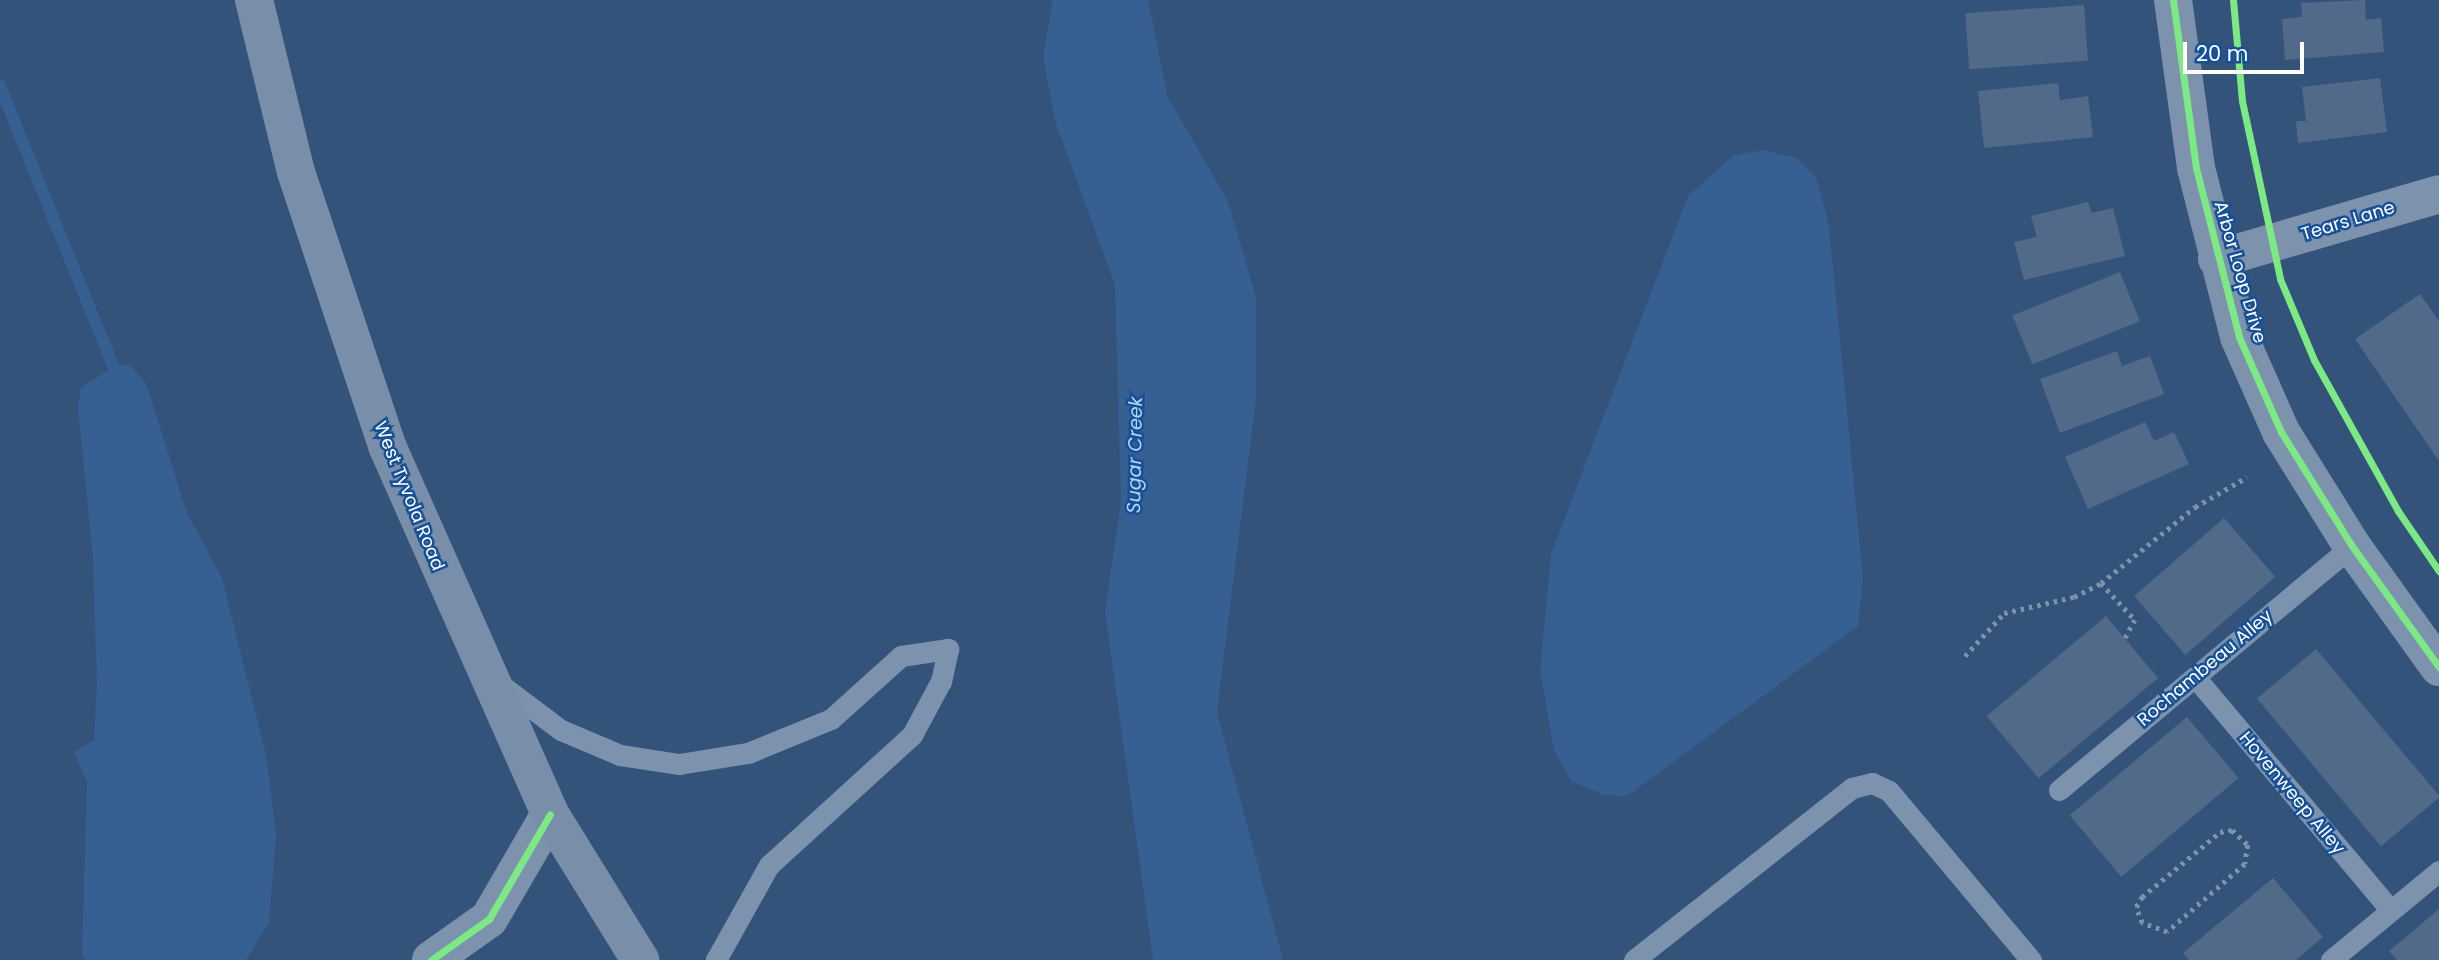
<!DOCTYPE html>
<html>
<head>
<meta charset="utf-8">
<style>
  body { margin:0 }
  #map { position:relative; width:2439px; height:960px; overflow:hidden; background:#33537a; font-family:Poppins,sans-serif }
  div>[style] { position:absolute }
  .water>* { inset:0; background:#365f92 }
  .stream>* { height:12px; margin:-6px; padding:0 6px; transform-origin:6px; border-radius:6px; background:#365f92 }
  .building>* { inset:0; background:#516a89; transform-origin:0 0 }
  .path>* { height:4.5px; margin-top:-2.25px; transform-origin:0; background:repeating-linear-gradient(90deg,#7d93ad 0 3.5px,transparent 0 8.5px) }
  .lane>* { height:21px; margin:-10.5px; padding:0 10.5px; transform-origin:10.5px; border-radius:10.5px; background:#7d93ad }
  .street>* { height:38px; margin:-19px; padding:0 19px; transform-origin:19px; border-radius:19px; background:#7d93ad }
  .secondary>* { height:38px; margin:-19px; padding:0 19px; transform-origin:19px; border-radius:19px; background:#798ea8 }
  .cycleway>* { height:7px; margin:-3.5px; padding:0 3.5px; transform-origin:3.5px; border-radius:3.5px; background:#7ce984 }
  span { translate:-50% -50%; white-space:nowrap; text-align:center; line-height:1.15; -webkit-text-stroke:5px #165097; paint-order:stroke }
  .street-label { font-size:18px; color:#fff }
  .water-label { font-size:19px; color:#b6d5f8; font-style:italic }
  .scale { position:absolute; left:2183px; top:42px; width:121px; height:32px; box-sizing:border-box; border:4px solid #fff; border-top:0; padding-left:9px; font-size:21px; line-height:24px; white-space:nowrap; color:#fff; -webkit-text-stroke:5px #165097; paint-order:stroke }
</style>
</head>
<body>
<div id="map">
  <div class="water">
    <i style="clip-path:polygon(1053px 0,1148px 0,1168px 98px,1227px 199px,1256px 296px,1256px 400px,1217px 712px,1283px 960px,1153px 960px,1105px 611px,1121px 502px,1115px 285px,1055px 121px,1043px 56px)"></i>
    <i style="clip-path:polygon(1764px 150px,1797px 158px,1816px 177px,1829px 225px,1863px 578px,1858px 626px,1627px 796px,1603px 795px,1571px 781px,1554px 750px,1540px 671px,1551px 554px,1688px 196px,1734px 155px)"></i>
    <i style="clip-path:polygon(129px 364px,146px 383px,187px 513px,222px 578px,266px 755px,276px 834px,269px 922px,246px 960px,85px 960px,82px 953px,87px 782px,74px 752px,94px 740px,97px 685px,93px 559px,78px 407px,81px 388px,113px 367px)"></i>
  </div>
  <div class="stream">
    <i style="left:0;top:86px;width:318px;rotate:68deg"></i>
  </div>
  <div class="building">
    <i style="clip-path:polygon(2365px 0,2366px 20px,2381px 18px,2384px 52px,2285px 60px,2282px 19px,2302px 17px,2301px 3px)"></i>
    <i style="left:2084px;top:5px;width:56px;height:119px;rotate:86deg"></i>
    <i style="clip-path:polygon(2380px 78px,2387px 132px,2298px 143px,2296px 121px,2306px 121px,2302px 87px)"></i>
    <i style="clip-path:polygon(2058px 83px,2060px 100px,2088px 96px,2093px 137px,1984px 148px,1978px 91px)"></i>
    <i style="clip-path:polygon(2088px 202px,2092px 213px,2113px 208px,2125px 256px,2024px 280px,2014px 242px,2037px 237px,2031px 216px)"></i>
    <i style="left:2120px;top:272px;width:53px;height:116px;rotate:68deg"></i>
    <i style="clip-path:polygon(2420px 294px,2439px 321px,2439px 461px,2355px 339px)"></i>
    <i style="clip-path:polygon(2117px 351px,2122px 366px,2150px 356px,2164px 394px,2060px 433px,2040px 379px)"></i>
    <i style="clip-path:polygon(2145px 422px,2154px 441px,2174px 432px,2189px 464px,2088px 509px,2065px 457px)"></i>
    <i style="left:2224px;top:518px;width:78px;height:119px;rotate:49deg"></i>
    <i style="left:2106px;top:616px;width:81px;height:156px;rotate:50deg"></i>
    <i style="left:2316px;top:649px;width:193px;height:77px;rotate:50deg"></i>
    <i style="left:2187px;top:717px;width:80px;height:153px;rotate:50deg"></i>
    <i style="clip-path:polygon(2273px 878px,2323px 937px,2296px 960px,2189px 960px,2183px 953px)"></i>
    <i style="clip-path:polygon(2439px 909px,2439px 960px,2397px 960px,2389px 951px)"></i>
  </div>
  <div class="path">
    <i style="left:2101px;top:583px;width:50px;rotate:47.4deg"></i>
    <i style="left:2135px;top:620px;width:21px;rotate:118deg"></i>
    <i style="left:1965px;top:656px;width:58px;rotate:-47.8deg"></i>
    <i style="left:2004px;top:613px;width:72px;rotate:-12.9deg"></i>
    <i style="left:2074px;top:597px;width:30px;rotate:-27deg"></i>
    <i style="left:2101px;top:583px;width:121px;rotate:-39deg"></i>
    <i style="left:2195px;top:507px;width:60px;rotate:-30deg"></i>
    <i style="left:2232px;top:830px;width:22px;rotate:43deg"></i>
    <i style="left:2248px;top:845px;width:19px;rotate:99deg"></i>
    <i style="left:2245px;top:864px;width:103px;rotate:138.9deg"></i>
    <i style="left:2167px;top:932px;width:27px;rotate:-160deg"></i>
    <i style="left:2142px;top:923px;width:17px;rotate:-111deg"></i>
    <i style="left:2136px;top:907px;width:12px;rotate:-59deg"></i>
    <i style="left:2142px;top:897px;width:102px;rotate:-39.8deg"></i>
    <i style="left:2220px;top:832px;width:12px;rotate:-9deg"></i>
  </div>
  <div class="lane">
    <i style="left:2195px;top:677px;width:303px;rotate:50deg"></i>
    <i style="left:497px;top:682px;width:80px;rotate:36.9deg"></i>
    <i style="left:561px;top:730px;width:64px;rotate:23deg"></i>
    <i style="left:620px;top:755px;width:60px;rotate:8.7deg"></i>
    <i style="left:679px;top:764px;width:70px;rotate:-9.1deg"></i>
    <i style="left:748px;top:753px;width:90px;rotate:-22.3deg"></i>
    <i style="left:831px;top:719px;width:94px;rotate:-42deg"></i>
    <i style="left:901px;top:656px;width:48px;rotate:-8.5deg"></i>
    <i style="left:948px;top:649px;width:33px;rotate:102deg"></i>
    <i style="left:941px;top:681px;width:61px;rotate:118.2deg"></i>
    <i style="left:912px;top:735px;width:193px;rotate:137.7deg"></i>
    <i style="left:769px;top:865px;width:109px;rotate:119.2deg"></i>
    <i style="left:2059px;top:790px;width:381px;rotate:-39.8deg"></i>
    <i style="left:1634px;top:960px;width:278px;rotate:-38.3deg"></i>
    <i style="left:1852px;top:788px;width:21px;rotate:-14deg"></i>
    <i style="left:1872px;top:783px;width:19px;rotate:25deg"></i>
    <i style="left:1889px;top:791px;width:221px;rotate:50deg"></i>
    <i style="left:2331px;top:960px;width:140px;rotate:-39.5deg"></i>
  </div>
  <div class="street">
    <i style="left:2173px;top:0;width:170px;rotate:82.2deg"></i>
    <i style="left:2196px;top:168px;width:174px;rotate:75.7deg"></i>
    <i style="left:2239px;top:337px;width:104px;rotate:66.1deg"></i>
    <i style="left:2281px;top:432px;width:134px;rotate:58.1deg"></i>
    <i style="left:2352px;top:546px;width:149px;rotate:54.3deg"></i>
    <i style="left:2217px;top:259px;width:231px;rotate:-16.3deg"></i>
    <i style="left:431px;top:960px;width:71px;rotate:-35.3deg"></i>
    <i style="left:489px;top:919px;width:121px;rotate:-59.8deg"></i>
  </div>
  <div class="secondary">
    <i style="left:254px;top:0;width:177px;rotate:76.3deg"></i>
    <i style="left:296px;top:172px;width:291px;rotate:71.6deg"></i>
    <i style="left:388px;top:448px;width:400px;rotate:66.1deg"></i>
    <i style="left:550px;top:814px;width:172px;rotate:58.3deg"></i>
  </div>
  <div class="cycleway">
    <i style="left:2173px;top:0;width:170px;rotate:82.2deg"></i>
    <i style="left:2196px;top:168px;width:174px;rotate:75.7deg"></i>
    <i style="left:2239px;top:337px;width:104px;rotate:66.1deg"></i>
    <i style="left:2281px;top:432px;width:134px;rotate:58.1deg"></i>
    <i style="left:2352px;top:546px;width:149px;rotate:54.3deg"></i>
    <i style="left:2233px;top:0;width:101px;rotate:84.9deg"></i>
    <i style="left:2242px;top:101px;width:182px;rotate:77.9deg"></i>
    <i style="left:2280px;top:279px;width:88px;rotate:67.2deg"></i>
    <i style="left:2314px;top:360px;width:173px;rotate:60.9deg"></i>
    <i style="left:2398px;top:511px;width:73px;rotate:55.7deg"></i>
    <i style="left:431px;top:960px;width:71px;rotate:-35.3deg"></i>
    <i style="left:489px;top:919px;width:121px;rotate:-59.8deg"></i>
  </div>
  <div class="street-label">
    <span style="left:2348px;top:221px;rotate:-17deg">Tears Lane</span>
    <span style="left:2240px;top:272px;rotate:74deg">Arbor Loop Drive</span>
    <span style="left:409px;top:496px;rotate:68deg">West Tyvola Road</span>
    <span style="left:2205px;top:668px;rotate:-40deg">Rochambeau Alley</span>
    <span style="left:2292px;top:793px;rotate:50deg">Hovenweep Alley</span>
  </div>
  <div class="water-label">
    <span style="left:1135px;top:455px;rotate:-89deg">Sugar Creek</span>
  </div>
  <div class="scale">20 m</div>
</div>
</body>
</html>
